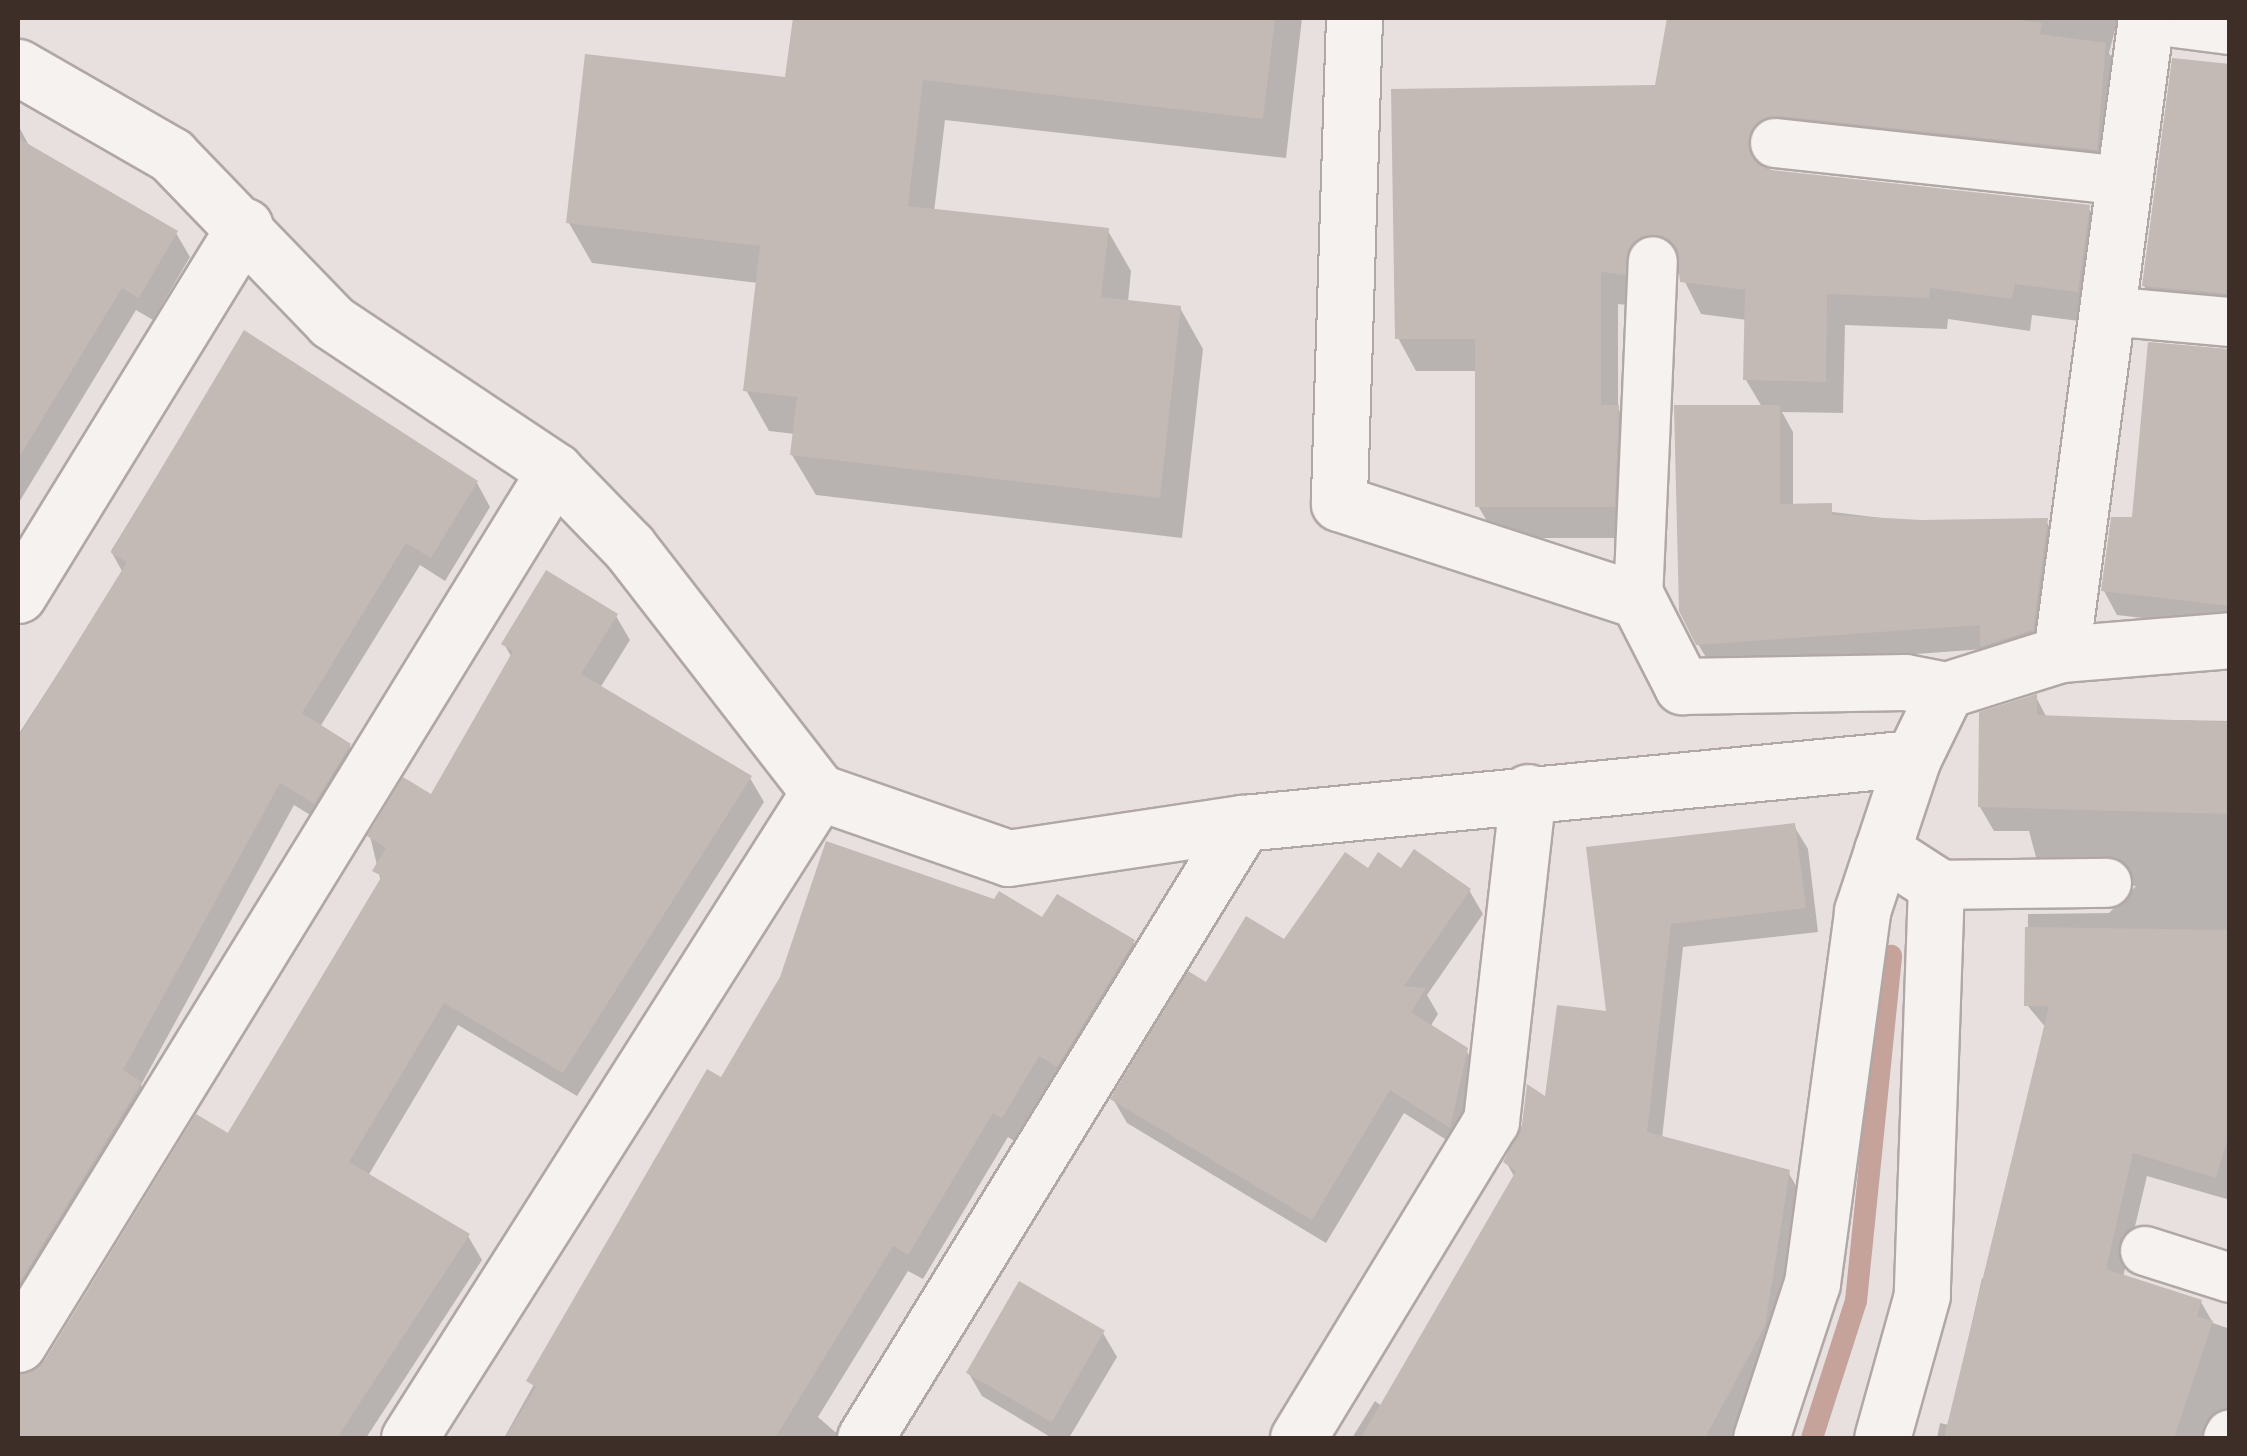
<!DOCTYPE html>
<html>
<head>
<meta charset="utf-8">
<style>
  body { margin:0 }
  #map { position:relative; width:2247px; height:1456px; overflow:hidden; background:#e7e0de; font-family:Raleway,sans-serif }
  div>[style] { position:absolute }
  .shadow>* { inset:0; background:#0003 }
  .stream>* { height:22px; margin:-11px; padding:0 11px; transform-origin:11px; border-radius:11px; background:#c5a29a }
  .building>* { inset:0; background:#c3b9b5; transform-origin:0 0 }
  .roads { filter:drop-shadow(2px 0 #b1a7a4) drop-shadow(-2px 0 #b1a7a4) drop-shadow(0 2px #b1a7a4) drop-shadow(0 -2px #b1a7a4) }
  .lane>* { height:48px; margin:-24px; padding:0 24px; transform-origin:24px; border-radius:24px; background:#f5f2f0 }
  .street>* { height:55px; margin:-27.5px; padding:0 27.5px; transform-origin:27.5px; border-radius:27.5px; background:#f5f2f0 }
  span { translate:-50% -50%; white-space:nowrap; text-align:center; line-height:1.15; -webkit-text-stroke:8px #f4efed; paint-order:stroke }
  .frame { position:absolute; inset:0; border:20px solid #3d2e28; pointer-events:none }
</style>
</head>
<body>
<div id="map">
  <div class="shadow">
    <i style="clip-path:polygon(795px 18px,1302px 18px,1286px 158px,945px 120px,934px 212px,1108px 231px,1131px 271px,1128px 302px,1180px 308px,1203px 349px,1182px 538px,816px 495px,792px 455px,795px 434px,769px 431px,746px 390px,758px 283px,592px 263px,569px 223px,788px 80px)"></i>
    <i style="clip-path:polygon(1669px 18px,2118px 18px,2109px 53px,2123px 77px,2114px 182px,1771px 158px,1766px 171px,2088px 207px,2107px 240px,2095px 323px,2032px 315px,2030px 331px,1948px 319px,1947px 329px,1845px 325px,1843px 413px,1782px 412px,1793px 432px,1793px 507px,1921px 523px,2046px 521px,2060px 545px,2045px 654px,1984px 649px,1713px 669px,1698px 644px,1762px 407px,1746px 380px,1747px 320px,1701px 314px,1681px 274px,1660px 267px,1643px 307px,1618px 304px,1618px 408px,1636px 440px,1632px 538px,1497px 538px,1478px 506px,1478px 371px,1416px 371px,1398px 338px,1658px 88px)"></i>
    <i style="clip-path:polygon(2230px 68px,2230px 317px,2158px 310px,2144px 286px)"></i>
    <i style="clip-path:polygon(18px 125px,31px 149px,176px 233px,190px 257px,153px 320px,136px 310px,18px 504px)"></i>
    <i style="clip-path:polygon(244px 334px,477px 483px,490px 507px,445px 581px,420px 565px,320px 727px,349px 745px,363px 769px,328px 826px,294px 805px,141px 1085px,154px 1108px,18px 1296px,18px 735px,123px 573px,111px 551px)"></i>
    <i style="clip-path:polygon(2230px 352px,2230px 628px,2117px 615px,2104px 591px)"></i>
    <i style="clip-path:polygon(616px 616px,630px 640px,600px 688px,750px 778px,764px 802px,577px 1096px,458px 1025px,368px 1176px,468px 1236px,482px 1260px,366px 1438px,42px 1438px,381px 882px,370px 836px,431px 798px,512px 658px,504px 644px)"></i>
    <i style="clip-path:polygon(2036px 697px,2047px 718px,2230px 721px,2230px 1200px,2147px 1176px,2123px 1277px,2201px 1302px,2213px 1323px,2230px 1329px,2226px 1438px,1937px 1438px,1940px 1423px,1949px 1425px,1982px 1278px,1992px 1281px,2047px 1029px,2027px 1005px,2028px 914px,2109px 913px,2136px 886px,2042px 880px,2029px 831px,1994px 831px,1980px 807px)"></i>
    <i style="clip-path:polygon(1794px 826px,1808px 849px,1818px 932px,1683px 947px,1662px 1139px,1788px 1172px,1802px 1196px,1770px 1373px,1731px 1438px,1352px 1438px,1375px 1401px,1383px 1407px,1515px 1178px,1506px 1162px,1609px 1014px,1589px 850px)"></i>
    <i style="clip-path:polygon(1368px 871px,1469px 890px,1483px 914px,1427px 995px,1438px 1014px,1430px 1027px,1466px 1050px,1480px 1074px,1464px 1151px,1404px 1113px,1326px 1243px,1127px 1123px,1113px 1099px,1207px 985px,1285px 942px)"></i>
    <i style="clip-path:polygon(1043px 920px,1133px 942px,1148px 968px,1017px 1143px,1008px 1137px,923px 1279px,908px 1271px,818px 1417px,842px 1438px,504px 1438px,708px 1073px,722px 1081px)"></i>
    <i style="clip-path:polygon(1103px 1333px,1117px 1357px,1069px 1438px,1052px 1438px,982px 1396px,968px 1372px)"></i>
  </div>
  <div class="stream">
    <i style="left:1812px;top:1438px;width:144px;rotate:-72.2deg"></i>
    <i style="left:1856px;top:1301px;width:347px;rotate:-84.2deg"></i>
  </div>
  <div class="building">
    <i style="clip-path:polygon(793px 18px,1275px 18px,1263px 119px,923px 80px,908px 206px,1109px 228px,1101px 297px,1181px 306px,1160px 498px,790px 455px,797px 397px,743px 391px,760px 246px,566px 223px,585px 54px,785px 77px)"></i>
    <i style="clip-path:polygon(1667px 18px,2006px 18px,2042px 23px,2040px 34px,2106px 43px,2097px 150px,1778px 116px,1754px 126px,1748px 141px,1758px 164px,1772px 170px,2090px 205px,2078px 292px,2015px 284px,2012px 299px,1930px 288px,1929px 298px,1827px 294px,1826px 382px,1743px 380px,1745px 290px,1680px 282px,1677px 248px,1641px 236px,1625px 275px,1601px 272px,1601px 405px,1619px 405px,1615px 507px,1475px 507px,1475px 339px,1395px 339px,1391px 89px,1655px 85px)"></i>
    <i style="clip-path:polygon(2172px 58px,2230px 64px,2230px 294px,2142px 286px)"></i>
    <i style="clip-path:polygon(18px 138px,178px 231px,139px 298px,122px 288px,18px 459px)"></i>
    <i style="clip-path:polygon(244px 330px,478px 481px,431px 558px,406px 543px,302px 713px,351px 744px,314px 804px,280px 783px,123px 1070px,142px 1082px,18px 1285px,18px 738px,127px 562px,111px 553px)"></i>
    <i style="clip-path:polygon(2148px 342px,2230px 349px,2230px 606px,2101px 591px,2111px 517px,2132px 517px)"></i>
    <i style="clip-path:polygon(1674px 405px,1780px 405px,1780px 504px,1832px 503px,1832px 515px,1921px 520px,2048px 518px,2033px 630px,1980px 647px,1980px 625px,1696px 645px,1679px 611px)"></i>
    <i style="clip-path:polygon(546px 570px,618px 614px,581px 674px,752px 776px,563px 1073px,444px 1003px,349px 1162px,470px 1234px,337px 1438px,18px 1438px,18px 1375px,45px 1360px,196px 1114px,228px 1133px,382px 876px,372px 871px,386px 848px,367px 836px,403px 777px,431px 794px,513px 651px,501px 644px)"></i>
    <i style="clip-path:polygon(2037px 694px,2037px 715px,2230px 722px,2230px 814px,1978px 807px,1979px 712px)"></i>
    <i style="clip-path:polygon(1795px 823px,1806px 908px,1671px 924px,1647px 1132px,1790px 1170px,1765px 1326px,1705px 1438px,1361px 1438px,1516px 1171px,1503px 1162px,1522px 1125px,1527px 1084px,1545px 1096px,1557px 1005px,1606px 1011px,1586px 847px)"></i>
    <i style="clip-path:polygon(826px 841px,994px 899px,999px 891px,1042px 917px,1057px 894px,1135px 940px,1057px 1067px,1039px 1056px,1002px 1118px,993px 1113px,908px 1255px,893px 1246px,775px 1438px,505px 1438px,536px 1387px,526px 1381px,707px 1069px,721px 1077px,780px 977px)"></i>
    <i style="clip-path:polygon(1414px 849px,1471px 889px,1404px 986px,1426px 988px,1411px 1012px,1468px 1048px,1450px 1128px,1390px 1090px,1312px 1220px,1110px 1099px,1188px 971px,1206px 982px,1246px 916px,1284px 939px,1345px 852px,1368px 868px,1378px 852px,1401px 868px)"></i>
    <i style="clip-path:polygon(2025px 927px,2230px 930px,2230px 1130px,2216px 1178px,2133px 1153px,2106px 1269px,2202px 1300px,2197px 1316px,2213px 1321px,2174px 1438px,1944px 1438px,2049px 1006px,2024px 1006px)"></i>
    <i style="left:1019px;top:1281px;width:99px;height:106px;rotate:30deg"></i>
  </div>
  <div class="roads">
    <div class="lane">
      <i style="left:2145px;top:19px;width:86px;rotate:7.4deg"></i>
      <i style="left:1775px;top:143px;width:351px;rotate:6.2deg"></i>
      <i style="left:2107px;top:311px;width:123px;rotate:5.1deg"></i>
      <i style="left:1638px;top:600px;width:339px;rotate:-87.5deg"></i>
      <i style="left:1936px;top:885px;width:171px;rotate:-0.7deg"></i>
      <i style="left:2145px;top:1251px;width:89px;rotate:17.6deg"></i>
      <i style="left:2228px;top:1438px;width:4px;rotate:-63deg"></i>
    </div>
    <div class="street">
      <i style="left:1354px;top:18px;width:485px;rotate:91.8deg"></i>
      <i style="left:1339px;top:503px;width:314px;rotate:18deg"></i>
      <i style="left:1638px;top:600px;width:97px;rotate:62.9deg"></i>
      <i style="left:1682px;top:686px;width:223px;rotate:-1deg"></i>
      <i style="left:1905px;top:682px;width:42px;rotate:11deg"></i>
      <i style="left:1946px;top:690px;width:121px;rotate:-17.4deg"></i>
      <i style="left:2061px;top:654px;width:170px;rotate:-4.7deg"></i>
      <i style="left:18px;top:67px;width:177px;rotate:29.9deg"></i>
      <i style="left:171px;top:155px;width:232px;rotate:46deg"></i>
      <i style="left:332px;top:322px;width:268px;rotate:33.7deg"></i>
      <i style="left:555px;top:471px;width:106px;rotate:45.8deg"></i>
      <i style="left:629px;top:547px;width:310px;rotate:52.2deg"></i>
      <i style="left:819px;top:792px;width:200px;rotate:19.2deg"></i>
      <i style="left:1008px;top:858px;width:238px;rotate:-8.5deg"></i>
      <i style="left:1243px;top:823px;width:673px;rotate:-5.54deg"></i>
      <i style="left:1913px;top:758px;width:76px;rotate:-64.1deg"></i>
      <i style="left:18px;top:595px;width:433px;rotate:-58.4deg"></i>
      <i style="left:2061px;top:654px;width:642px;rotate:-82.39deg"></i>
      <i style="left:1882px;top:850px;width:64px;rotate:32.9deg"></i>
      <i style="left:1936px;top:885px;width:410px;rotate:92deg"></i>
      <i style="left:1922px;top:1295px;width:148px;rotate:105.6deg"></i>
      <i style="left:18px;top:1344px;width:1025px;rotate:-58.4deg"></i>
      <i style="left:409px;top:1438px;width:765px;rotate:-57.6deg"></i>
      <i style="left:865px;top:1438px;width:722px;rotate:-58.42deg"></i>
      <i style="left:1298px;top:1438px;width:371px;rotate:-58.7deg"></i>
      <i style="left:1491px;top:1121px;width:331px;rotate:-83.6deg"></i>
      <i style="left:1761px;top:1438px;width:163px;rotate:-71.8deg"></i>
      <i style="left:1812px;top:1283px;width:375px;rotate:-82.3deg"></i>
      <i style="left:1862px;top:911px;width:161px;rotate:-71.6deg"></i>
    </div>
  </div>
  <div class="frame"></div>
</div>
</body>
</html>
